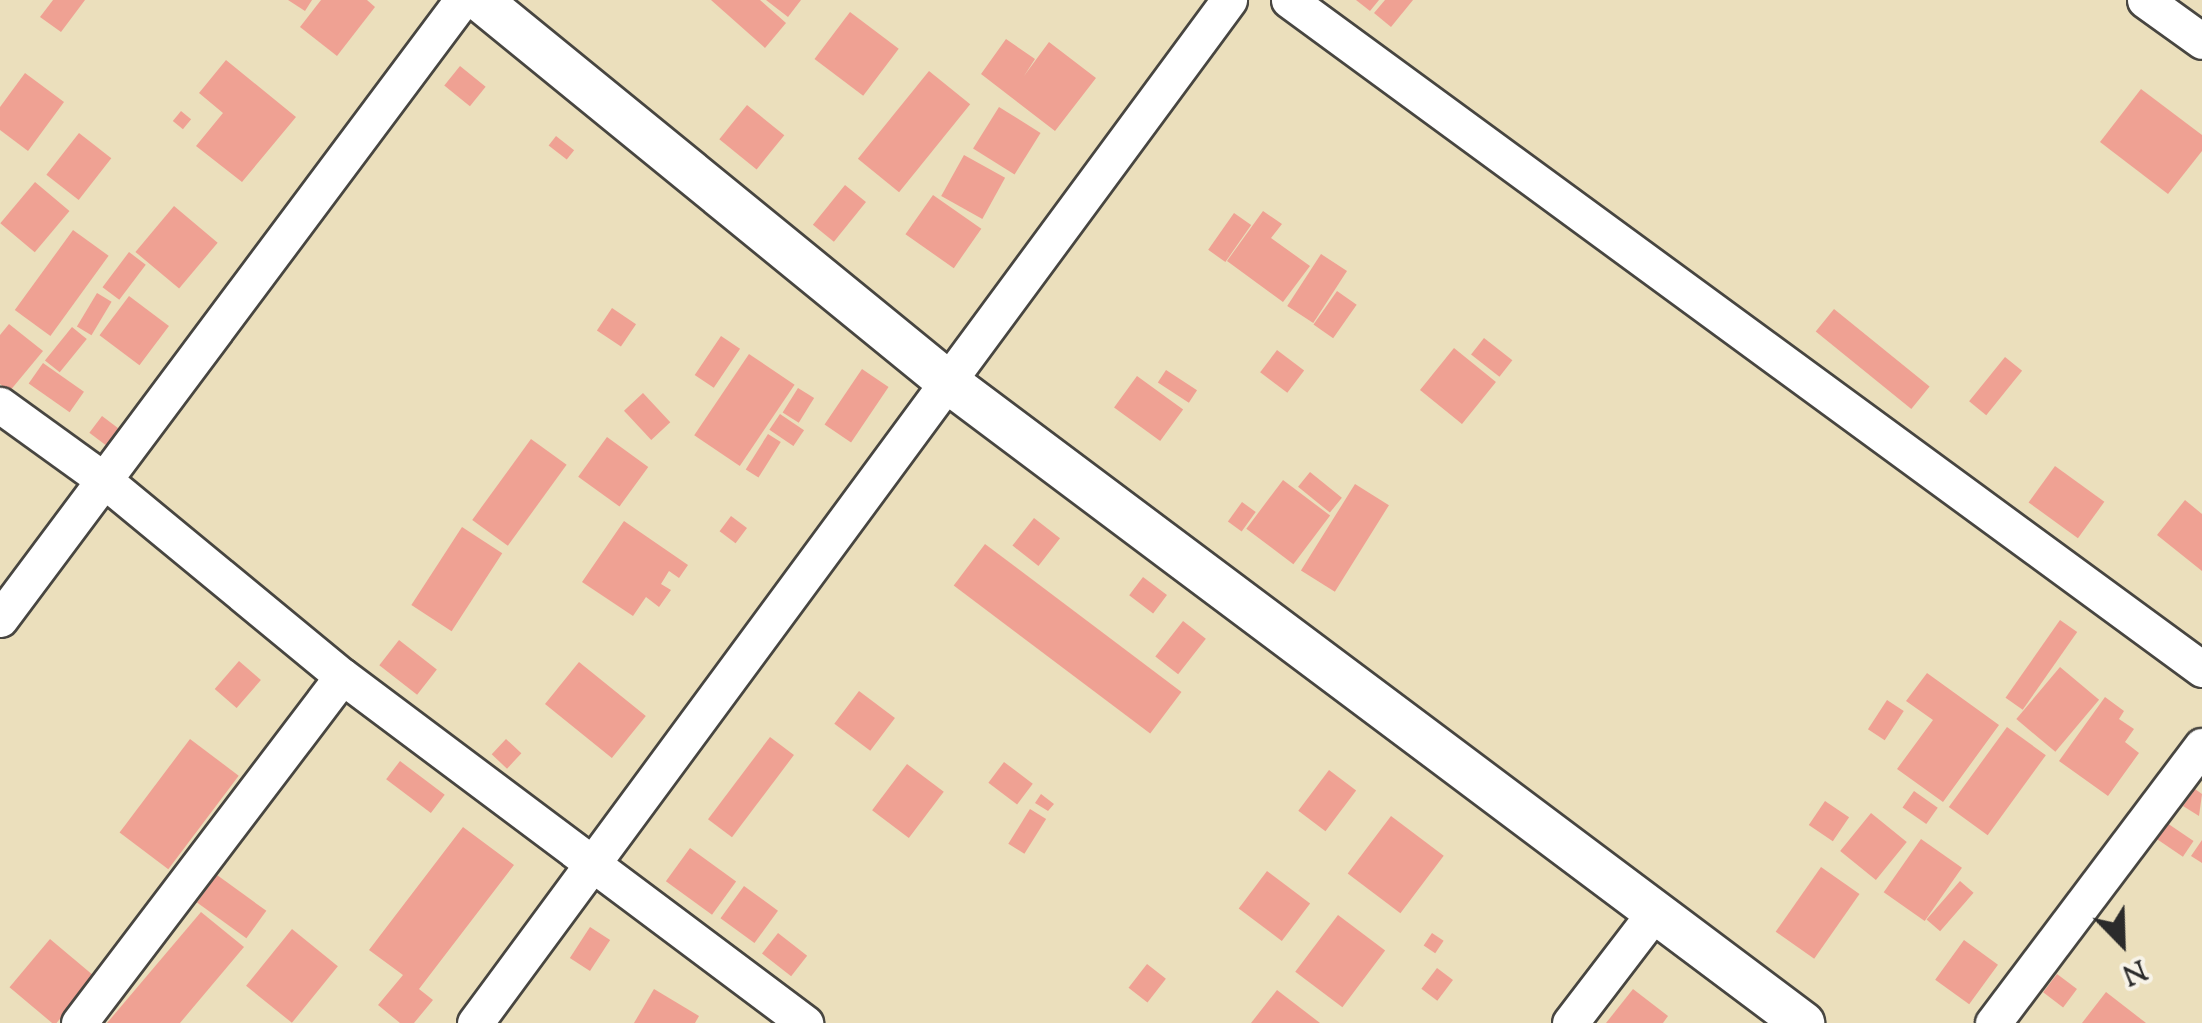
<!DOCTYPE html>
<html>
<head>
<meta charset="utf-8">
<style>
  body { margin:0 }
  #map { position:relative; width:2202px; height:1023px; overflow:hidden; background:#ebdfbc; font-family:"Sorts Mill Goudy",serif }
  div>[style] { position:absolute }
  .building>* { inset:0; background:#efa193; transform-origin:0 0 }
  .roads { filter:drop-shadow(2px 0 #484641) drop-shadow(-2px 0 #484641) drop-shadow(0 2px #484641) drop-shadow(0 -2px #484641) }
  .minor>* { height:35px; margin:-17.5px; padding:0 17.5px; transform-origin:17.5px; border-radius:17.5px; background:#fff }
  .tertiary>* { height:42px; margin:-21px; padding:0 21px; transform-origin:21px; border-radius:21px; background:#fff }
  span { translate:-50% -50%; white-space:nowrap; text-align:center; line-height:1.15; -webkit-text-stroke:8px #f7f3e8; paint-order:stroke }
  .north { position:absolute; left:2072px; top:893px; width:100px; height:100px; -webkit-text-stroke:8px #f7f3e8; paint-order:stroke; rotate:157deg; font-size:28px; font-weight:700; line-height:40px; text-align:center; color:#2b2b2b }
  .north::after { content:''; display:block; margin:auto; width:35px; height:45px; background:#2b2b2b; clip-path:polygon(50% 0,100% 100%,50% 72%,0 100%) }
</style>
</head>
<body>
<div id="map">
  <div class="building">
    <i style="clip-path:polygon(53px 0,85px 0,61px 32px,40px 17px)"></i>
    <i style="clip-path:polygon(288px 0,312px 0,305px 11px)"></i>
    <i style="clip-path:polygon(321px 0,367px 0,375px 7px,337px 56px,300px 27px)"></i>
    <i style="clip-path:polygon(711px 0,760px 0,786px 23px,765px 48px)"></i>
    <i style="clip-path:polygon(766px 0,801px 0,788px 17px)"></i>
    <i style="clip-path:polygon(1356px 0,1379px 0,1370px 11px)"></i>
    <i style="clip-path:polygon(1385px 0,1413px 0,1391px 27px,1374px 13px)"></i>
    <i style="left:850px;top:12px;width:61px;height:59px;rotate:37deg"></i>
    <i style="clip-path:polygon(1006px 39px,1035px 59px,1024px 76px,1049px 42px,1096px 78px,1055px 131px,981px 74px)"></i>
    <i style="clip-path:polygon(226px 60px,296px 117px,242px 182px,196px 146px,223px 113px,199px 93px)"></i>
    <i style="left:460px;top:66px;width:33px;height:25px;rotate:39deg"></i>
    <i style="left:929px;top:71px;width:53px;height:113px;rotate:39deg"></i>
    <i style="clip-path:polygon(25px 73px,64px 102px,28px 151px,0 130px,0 107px)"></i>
    <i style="clip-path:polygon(2141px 89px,2202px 135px,2202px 151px,2168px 194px,2100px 142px)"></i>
    <i style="left:747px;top:105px;width:48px;height:44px;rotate:39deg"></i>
    <i style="left:999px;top:107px;width:49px;height:49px;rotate:32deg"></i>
    <i style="left:181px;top:111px;width:13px;height:13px;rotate:39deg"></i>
    <i style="left:79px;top:133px;width:41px;height:53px;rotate:38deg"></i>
    <i style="left:556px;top:136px;width:23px;height:12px;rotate:38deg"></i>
    <i style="left:964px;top:155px;width:47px;height:47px;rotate:29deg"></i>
    <i style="left:35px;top:182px;width:45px;height:54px;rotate:40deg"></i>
    <i style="left:845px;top:185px;width:27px;height:51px;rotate:39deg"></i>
    <i style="left:933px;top:195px;width:59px;height:48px;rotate:35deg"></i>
    <i style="left:174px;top:206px;width:57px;height:60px;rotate:40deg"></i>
    <i style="clip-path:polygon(1263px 211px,1282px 224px,1271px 238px,1310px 266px,1283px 302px,1227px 261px)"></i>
    <i style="left:1234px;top:213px;width:21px;height:45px;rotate:35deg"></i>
    <i style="left:73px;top:230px;width:44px;height:99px;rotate:36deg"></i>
    <i style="left:129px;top:252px;width:21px;height:44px;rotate:37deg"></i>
    <i style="left:1321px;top:254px;width:31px;height:62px;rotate:33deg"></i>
    <i style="left:1337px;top:291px;width:24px;height:41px;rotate:35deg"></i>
    <i style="left:97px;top:293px;width:17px;height:39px;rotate:31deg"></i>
    <i style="left:129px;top:296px;width:50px;height:49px;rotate:37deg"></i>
    <i style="left:612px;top:308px;width:29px;height:27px;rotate:34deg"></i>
    <i style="left:1834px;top:309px;width:123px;height:29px;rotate:39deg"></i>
    <i style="clip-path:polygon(9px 324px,43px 351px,9px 392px,0 384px,0 335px)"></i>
    <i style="left:72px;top:327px;width:19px;height:43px;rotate:39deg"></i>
    <i style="left:721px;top:336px;width:23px;height:47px;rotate:34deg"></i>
    <i style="left:1484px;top:338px;width:36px;height:21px;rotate:38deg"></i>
    <i style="left:1454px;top:348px;width:54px;height:54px;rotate:39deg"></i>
    <i style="left:1277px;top:350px;width:34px;height:28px;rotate:37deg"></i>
    <i style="left:749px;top:354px;width:55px;height:98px;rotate:34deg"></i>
    <i style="left:2005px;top:357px;width:22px;height:57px;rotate:39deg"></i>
    <i style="left:43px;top:363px;width:50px;height:25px;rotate:35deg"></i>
    <i style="left:862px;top:369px;width:32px;height:67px;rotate:34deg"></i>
    <i style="left:1166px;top:370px;width:37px;height:15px;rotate:33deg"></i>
    <i style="left:1137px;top:376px;width:57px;height:39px;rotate:36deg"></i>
    <i style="left:798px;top:388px;width:19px;height:29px;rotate:32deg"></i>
    <i style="left:643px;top:393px;width:40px;height:26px;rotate:47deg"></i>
    <i style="left:780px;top:414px;width:29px;height:19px;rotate:34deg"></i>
    <i style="left:102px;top:416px;width:34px;height:21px;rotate:37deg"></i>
    <i style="left:768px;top:434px;width:15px;height:42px;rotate:32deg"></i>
    <i style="left:607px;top:437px;width:51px;height:49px;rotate:36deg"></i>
    <i style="left:531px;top:439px;width:44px;height:100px;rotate:36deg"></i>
    <i style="left:2055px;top:466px;width:61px;height:45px;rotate:36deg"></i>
    <i style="left:1310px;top:472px;width:41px;height:19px;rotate:39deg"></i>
    <i style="left:1283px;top:480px;width:59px;height:61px;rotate:37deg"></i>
    <i style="left:1355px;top:484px;width:40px;height:102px;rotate:32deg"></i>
    <i style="clip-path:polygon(2185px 500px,2202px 514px,2202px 571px,2157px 535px)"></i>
    <i style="left:1242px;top:502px;width:17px;height:24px;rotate:36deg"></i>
    <i style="left:731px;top:516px;width:20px;height:19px;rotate:37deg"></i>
    <i style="left:1034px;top:518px;width:33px;height:35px;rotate:38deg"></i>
    <i style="clip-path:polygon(624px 521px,688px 565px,679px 578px,669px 571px,661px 584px,671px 590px,659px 607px,646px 597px,633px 616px,582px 582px)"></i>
    <i style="left:462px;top:527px;width:48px;height:93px;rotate:33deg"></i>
    <i style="left:985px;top:544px;width:246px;height:52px;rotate:37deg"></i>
    <i style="left:1143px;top:577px;width:30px;height:23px;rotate:37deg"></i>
    <i style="left:2060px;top:620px;width:21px;height:95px;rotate:35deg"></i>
    <i style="left:1183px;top:621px;width:29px;height:45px;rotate:38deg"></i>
    <i style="left:399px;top:640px;width:48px;height:32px;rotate:38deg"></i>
    <i style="left:239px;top:661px;width:29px;height:37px;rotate:41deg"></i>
    <i style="left:579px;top:662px;width:86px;height:54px;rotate:39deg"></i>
    <i style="left:2060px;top:667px;width:51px;height:68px;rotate:40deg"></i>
    <i style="clip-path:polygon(1927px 673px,1999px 725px,1943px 802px,1897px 769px,1933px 720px,1906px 701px)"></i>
    <i style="left:859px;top:691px;width:45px;height:41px;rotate:37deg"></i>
    <i style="clip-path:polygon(2105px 697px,2124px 711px,2119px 719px,2134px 729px,2125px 742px,2139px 753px,2108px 796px,2059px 761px)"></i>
    <i style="left:1887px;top:700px;width:20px;height:35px;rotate:33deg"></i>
    <i style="left:2007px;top:727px;width:48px;height:99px;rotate:36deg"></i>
    <i style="left:770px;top:737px;width:30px;height:103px;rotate:37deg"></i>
    <i style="left:190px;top:739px;width:61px;height:117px;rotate:37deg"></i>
    <i style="left:506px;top:739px;width:21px;height:21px;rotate:43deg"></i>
    <i style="left:400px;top:761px;width:56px;height:23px;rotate:37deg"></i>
    <i style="left:1004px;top:762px;width:36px;height:26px;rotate:37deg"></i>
    <i style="left:907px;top:764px;width:46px;height:58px;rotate:37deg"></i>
    <i style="left:1329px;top:770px;width:34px;height:51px;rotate:37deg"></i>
    <i style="clip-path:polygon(2195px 789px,2202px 794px,2199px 816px,2183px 806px)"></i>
    <i style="left:1914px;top:791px;width:29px;height:20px;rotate:35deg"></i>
    <i style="clip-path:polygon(1041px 794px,1054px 804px,1048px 811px,1035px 803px)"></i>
    <i style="left:1825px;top:801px;width:29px;height:29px;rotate:34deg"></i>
    <i style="left:1030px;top:809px;width:19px;height:41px;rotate:32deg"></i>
    <i style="left:1871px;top:813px;width:46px;height:49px;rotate:39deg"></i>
    <i style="left:1391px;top:816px;width:66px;height:72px;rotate:37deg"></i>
    <i style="left:2167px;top:823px;width:32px;height:19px;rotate:34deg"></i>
    <i style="clip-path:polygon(463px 827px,514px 865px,419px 989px,433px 1000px,414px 1023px,400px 1023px,378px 1005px,403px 975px,369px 950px)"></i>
    <i style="left:1921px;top:839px;width:50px;height:65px;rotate:35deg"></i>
    <i style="clip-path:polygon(2202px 840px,2202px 863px,2191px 856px)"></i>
    <i style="left:690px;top:848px;width:57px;height:41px;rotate:36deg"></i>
    <i style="left:1821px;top:867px;width:47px;height:79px;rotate:35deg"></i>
    <i style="left:1267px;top:871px;width:54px;height:47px;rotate:37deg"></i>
    <i style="left:217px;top:875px;width:61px;height:34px;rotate:36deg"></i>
    <i style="left:1960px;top:881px;width:18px;height:51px;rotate:41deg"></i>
    <i style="left:744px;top:886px;width:42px;height:40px;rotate:36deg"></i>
    <i style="clip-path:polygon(201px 912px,244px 947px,180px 1023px,107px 1023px)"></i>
    <i style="left:1338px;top:915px;width:59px;height:71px;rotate:37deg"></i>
    <i style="left:590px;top:927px;width:24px;height:37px;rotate:33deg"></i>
    <i style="left:292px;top:929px;width:59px;height:73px;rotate:39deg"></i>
    <i style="left:778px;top:933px;width:37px;height:26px;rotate:38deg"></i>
    <i style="left:1432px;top:933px;width:14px;height:15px;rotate:34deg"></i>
    <i style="left:50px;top:939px;width:59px;height:63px;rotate:40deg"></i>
    <i style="left:1964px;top:940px;width:42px;height:49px;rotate:36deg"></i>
    <i style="left:1147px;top:964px;width:24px;height:30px;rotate:38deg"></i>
    <i style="left:1437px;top:968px;width:20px;height:26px;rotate:37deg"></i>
    <i style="left:2057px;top:974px;width:25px;height:23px;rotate:37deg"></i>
    <i style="clip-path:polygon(654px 989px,699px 1016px,695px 1023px,634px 1023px)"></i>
    <i style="clip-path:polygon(1633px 989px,1668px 1016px,1663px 1023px,1606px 1023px)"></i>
    <i style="clip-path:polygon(1277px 990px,1320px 1023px,1251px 1023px)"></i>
    <i style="clip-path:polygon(2106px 992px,2146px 1023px,2082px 1023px)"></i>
  </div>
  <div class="roads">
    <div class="minor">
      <i style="left:1289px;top:0;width:1132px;rotate:36.23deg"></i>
      <i style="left:2145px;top:0;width:70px;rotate:35.7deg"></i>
      <i style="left:0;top:405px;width:128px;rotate:35.8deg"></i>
      <i style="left:104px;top:480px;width:308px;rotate:39.5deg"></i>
      <i style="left:342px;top:676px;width:579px;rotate:36.85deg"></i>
      <i style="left:0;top:619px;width:772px;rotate:-53.26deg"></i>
      <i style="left:79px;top:1023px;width:435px;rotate:-52.8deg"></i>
      <i style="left:475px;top:1023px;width:1271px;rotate:-53.61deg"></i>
      <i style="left:1570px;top:1023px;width:140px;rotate:-52.6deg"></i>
      <i style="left:1993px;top:1023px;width:347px;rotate:-53deg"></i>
    </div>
    <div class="tertiary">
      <i style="left:480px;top:0;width:604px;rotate:39.22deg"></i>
      <i style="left:948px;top:382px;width:1069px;rotate:36.86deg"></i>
    </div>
  </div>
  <div class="north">N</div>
</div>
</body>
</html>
